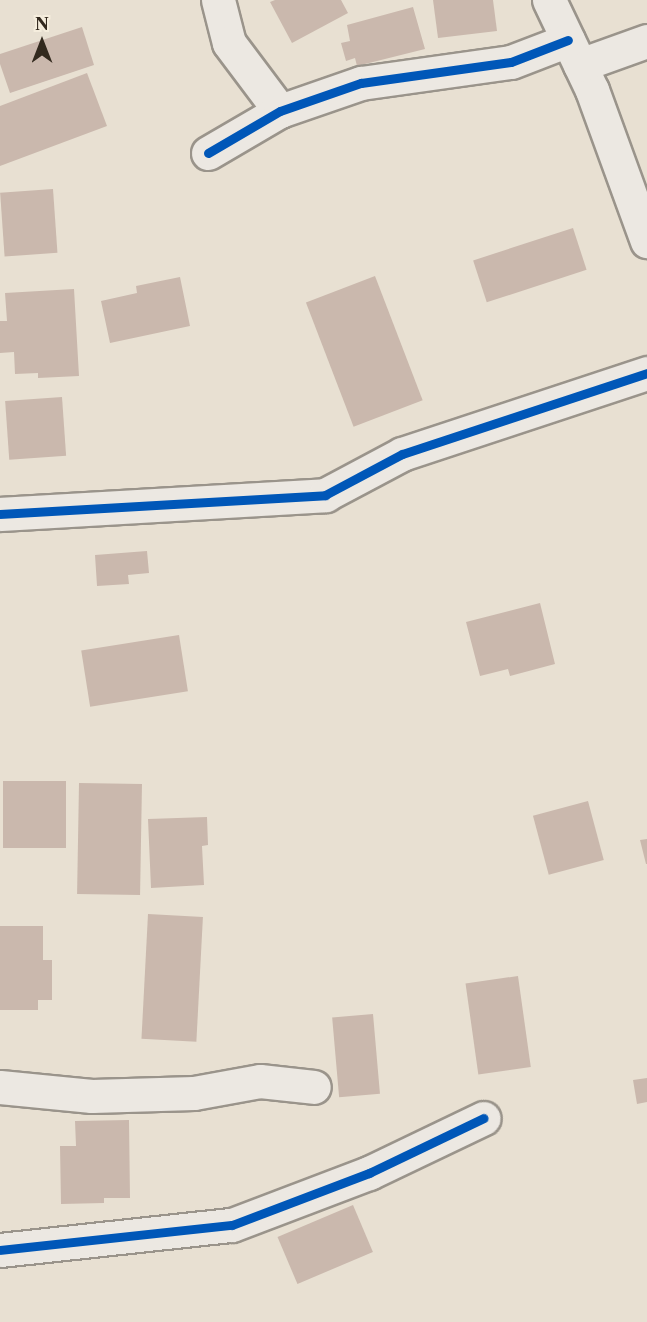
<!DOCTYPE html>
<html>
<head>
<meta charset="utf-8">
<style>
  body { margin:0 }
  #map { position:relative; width:647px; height:1322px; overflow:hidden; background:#e8e0d2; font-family:"Libre Caslon Text",serif }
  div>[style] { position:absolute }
  .building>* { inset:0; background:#cab8ad; transform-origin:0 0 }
  .roads { filter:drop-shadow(2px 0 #9a948b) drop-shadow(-2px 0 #9a948b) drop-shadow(0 2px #9a948b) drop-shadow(0 -2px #9a948b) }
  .minor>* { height:33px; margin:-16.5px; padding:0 16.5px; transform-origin:16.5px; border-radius:16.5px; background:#ece8e2 }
  .cycleway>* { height:9px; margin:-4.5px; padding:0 4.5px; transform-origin:4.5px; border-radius:4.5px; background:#0057b8 }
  span { translate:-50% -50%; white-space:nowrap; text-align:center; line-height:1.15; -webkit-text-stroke:5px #f5eddd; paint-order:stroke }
  .north { position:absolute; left:12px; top:12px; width:60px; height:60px; -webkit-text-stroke:4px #f5eddd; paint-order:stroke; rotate:0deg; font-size:16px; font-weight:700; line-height:24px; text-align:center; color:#32291e }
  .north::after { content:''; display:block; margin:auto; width:21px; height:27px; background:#32291e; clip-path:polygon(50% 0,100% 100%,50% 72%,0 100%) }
</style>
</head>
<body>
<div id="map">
  <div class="building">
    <i style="clip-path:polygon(275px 0,341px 0,348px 13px,292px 43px,270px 2px)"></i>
    <i style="clip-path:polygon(433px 0,493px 0,497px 31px,438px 38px)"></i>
    <i style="clip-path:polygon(413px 7px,425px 49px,357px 66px,355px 58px,346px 61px,341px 43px,350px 41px,347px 25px)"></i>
    <i style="clip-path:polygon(82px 27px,94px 65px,10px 93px,0 64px,0 54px)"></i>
    <i style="clip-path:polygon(87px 73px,107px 126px,0 166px,0 106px)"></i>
    <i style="left:53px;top:189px;width:64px;height:53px;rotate:86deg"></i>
    <i style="left:573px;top:228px;width:44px;height:105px;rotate:72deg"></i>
    <i style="left:375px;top:276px;width:133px;height:74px;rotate:69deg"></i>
    <i style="clip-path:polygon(180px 277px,190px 326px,110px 343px,101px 301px,137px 293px,136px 286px)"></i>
    <i style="clip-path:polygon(74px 289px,79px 376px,38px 378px,38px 373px,15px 374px,14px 352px,0 353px,0 321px,7px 321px,5px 293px)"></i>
    <i style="left:62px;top:397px;width:59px;height:57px;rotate:86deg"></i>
    <i style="clip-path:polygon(147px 551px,149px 573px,128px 575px,129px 584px,97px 586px,95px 555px)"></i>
    <i style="clip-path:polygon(540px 603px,555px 664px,510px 676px,508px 669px,480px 676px,466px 622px)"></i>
    <i style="left:179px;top:635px;width:57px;height:99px;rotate:81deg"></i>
    <i style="left:66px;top:781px;width:67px;height:63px;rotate:90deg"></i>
    <i style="left:79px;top:783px;width:63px;height:111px;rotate:1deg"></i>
    <i style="left:588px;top:801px;width:61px;height:57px;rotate:75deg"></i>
    <i style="clip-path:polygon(207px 817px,208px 845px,202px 846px,204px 885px,151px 888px,148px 819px)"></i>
    <i style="clip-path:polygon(647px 839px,647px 864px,646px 864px,640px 840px)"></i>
    <i style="left:148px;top:914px;width:55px;height:125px;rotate:3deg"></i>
    <i style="clip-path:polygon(0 926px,43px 926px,43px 960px,52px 960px,52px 1000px,38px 1000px,38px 1010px,0 1010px)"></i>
    <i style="left:518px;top:976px;width:92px;height:53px;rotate:82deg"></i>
    <i style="left:373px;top:1014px;width:80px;height:41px;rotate:85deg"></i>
    <i style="clip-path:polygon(647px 1078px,647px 1102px,637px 1104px,633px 1080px)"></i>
    <i style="clip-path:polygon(129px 1120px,130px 1198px,104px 1198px,104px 1203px,61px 1204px,60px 1146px,76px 1146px,75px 1121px)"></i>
    <i style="left:353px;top:1205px;width:51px;height:82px;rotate:67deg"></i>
  </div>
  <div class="roads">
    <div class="minor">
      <i style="left:218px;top:0;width:44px;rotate:75.7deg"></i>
      <i style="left:229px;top:43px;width:85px;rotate:53.1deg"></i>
      <i style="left:549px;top:0;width:100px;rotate:64.5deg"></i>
      <i style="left:592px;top:90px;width:161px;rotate:70deg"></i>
      <i style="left:580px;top:65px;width:71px;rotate:-19.7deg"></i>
      <i style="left:208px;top:153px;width:83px;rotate:-30.3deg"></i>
      <i style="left:280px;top:111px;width:86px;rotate:-19.1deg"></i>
      <i style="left:361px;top:83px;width:151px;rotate:-8deg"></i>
      <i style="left:511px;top:62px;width:61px;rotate:-21.1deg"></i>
      <i style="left:0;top:514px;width:326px;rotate:-3.3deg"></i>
      <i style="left:325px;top:495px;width:87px;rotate:-28deg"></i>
      <i style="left:402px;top:454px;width:258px;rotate:-18.3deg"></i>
      <i style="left:0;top:1087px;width:92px;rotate:5.6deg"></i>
      <i style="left:92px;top:1096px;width:102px;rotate:-1.7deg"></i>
      <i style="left:194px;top:1093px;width:67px;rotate:-10.3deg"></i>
      <i style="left:260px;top:1081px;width:54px;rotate:6.3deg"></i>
      <i style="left:0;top:1250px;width:233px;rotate:-6.2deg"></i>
      <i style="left:232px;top:1225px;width:147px;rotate:-20.8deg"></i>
      <i style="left:369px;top:1173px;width:127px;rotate:-25.6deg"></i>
    </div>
  </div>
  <div class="cycleway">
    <i style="left:208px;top:153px;width:83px;rotate:-30.3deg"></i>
    <i style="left:280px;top:111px;width:86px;rotate:-19.1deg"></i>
    <i style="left:361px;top:83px;width:151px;rotate:-8deg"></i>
    <i style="left:511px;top:62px;width:61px;rotate:-21.1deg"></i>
    <i style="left:0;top:514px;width:326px;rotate:-3.3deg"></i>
    <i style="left:325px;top:495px;width:87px;rotate:-28deg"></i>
    <i style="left:402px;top:454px;width:258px;rotate:-18.3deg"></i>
    <i style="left:0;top:1250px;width:233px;rotate:-6.2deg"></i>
    <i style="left:232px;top:1225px;width:147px;rotate:-20.8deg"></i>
    <i style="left:369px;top:1173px;width:127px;rotate:-25.6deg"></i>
  </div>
  <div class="north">N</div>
</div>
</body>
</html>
